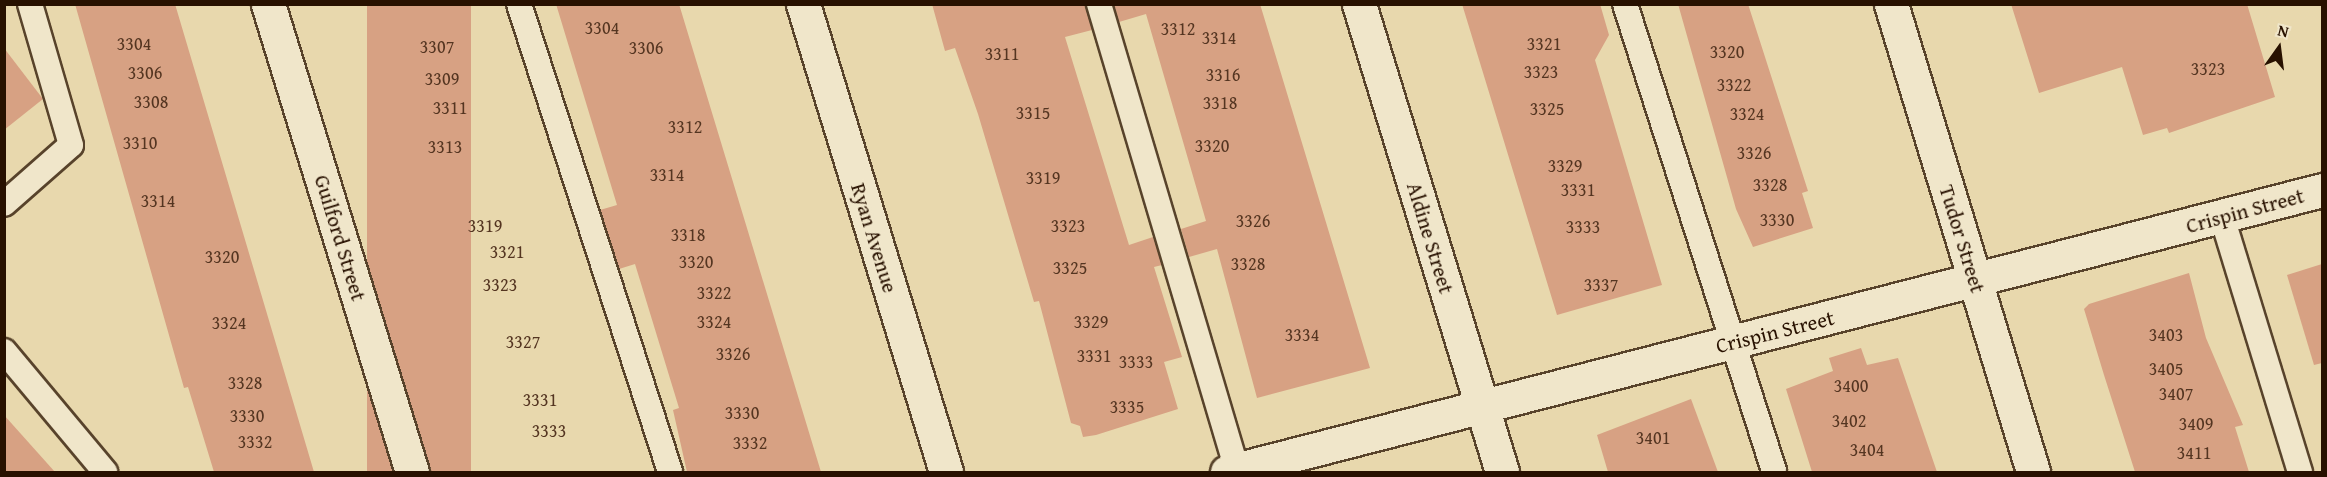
<!DOCTYPE html>
<html>
<head>
<meta charset="utf-8">
<style>
  body { margin:0 }
  #map { position:relative; width:2327px; height:477px; overflow:hidden; background:#e8d8ad; font-family:"Gentium Book Plus",serif }
  div>[style] { position:absolute }
  .building>* { inset:0; background:#d7a183; transform-origin:0 0 }
  .roads { filter:drop-shadow(2px 0 #58432b) drop-shadow(-2px 0 #58432b) drop-shadow(0 2px #58432b) drop-shadow(0 -2px #58432b) }
  .service>* { height:24px; margin:-12px; padding:0 12px; transform-origin:12px; border-radius:12px; background:#f0e6ca }
  .minor>* { height:33px; margin:-16.5px; padding:0 16.5px; transform-origin:16.5px; border-radius:16.5px; background:#f0e6ca }
  .tertiary>* { height:33px; margin:-16.5px; padding:0 16.5px; transform-origin:16.5px; border-radius:16.5px; background:#f0e6ca }
  span { translate:-50% -50%; white-space:nowrap; text-align:center; line-height:1.15; -webkit-text-stroke:5px #f0e6ca; paint-order:stroke }
  .number-label { font-size:18px; color:#543521 }
  .number-label span { -webkit-text-stroke-width:0 }
  .street-label { font-size:21px; color:#281100 }
  .frame { position:absolute; inset:0; border:6px solid #281100; pointer-events:none }
  .north { position:absolute; left:2249px; top:18px; width:60px; height:60px; -webkit-text-stroke:4px #f0e6ca; paint-order:stroke; rotate:14deg; font-size:16px; font-weight:700; line-height:24px; text-align:center; color:#281100 }
  .north::after { content:''; display:block; margin:auto; width:21px; height:27px; background:#281100; clip-path:polygon(50% 0,100% 100%,50% 72%,0 100%) }
</style>
</head>
<body>
<div id="map">
  <div class="building">
    <i style="clip-path:polygon(75px 4px,175px 4px,314px 472px,214px 472px,188px 387px,184px 388px)"></i>
    <i style="left:367px;top:4px;width:104px;height:489px"></i>
    <i style="clip-path:polygon(556px 4px,679px 4px,821px 472px,687px 472px,673px 410px,679px 408px,635px 264px,619px 269px,600px 210px,617px 205px)"></i>
    <i style="clip-path:polygon(932px 4px,1085px 4px,1092px 30px,1065px 37px,1129px 245px,1153px 237px,1162px 265px,1154px 267px,1182px 357px,1164px 362px,1178px 409px,1096px 435px,1083px 437px,1080px 426px,1071px 423px,1039px 301px,1034px 302px,978px 114px,955px 48px,945px 51px)"></i>
    <i style="clip-path:polygon(1114px 4px,1260px 4px,1370px 368px,1257px 398px,1217px 249px,1189px 257px,1181px 229px,1206px 221px,1146px 14px,1119px 22px)"></i>
    <i style="clip-path:polygon(1462px 4px,1600px 4px,1609px 35px,1595px 60px,1662px 285px,1557px 315px)"></i>
    <i style="clip-path:polygon(1678px 4px,1748px 4px,1808px 191px,1802px 193px,1813px 228px,1753px 247px,1736px 209px)"></i>
    <i style="clip-path:polygon(2011px 4px,2247px 4px,2275px 97px,2169px 133px,2167px 128px,2143px 135px,2122px 67px,2039px 93px)"></i>
    <i style="clip-path:polygon(4px 48px,43px 99px,4px 130px)"></i>
    <i style="clip-path:polygon(2322px 264px,2322px 363px,2314px 365px,2287px 275px)"></i>
    <i style="clip-path:polygon(2189px 273px,2206px 338px,2243px 425px,2235px 427px,2249px 472px,2135px 472px,2104px 375px,2084px 309px,2089px 304px)"></i>
    <i style="clip-path:polygon(1861px 348px,1867px 365px,1898px 358px,1937px 472px,1812px 472px,1786px 389px,1833px 371px,1829px 358px)"></i>
    <i style="clip-path:polygon(1691px 399px,1718px 472px,1608px 472px,1597px 435px)"></i>
    <i style="clip-path:polygon(4px 415px,55px 472px,4px 472px)"></i>
  </div>
  <div class="roads">
    <div class="service">
      <i style="left:519px;top:4px;width:492px;rotate:72.1deg"></i>
      <i style="left:1099px;top:4px;width:488px;rotate:73.5deg"></i>
      <i style="left:1625px;top:4px;width:491px;rotate:72.3deg"></i>
      <i style="left:4px;top:204px;width:89px;rotate:-41.4deg"></i>
      <i style="left:71px;top:145px;width:147px;rotate:-106.2deg"></i>
      <i style="left:2222px;top:217px;width:267px;rotate:73deg"></i>
      <i style="left:4px;top:351px;width:158px;rotate:50.1deg"></i>
    </div>
    <div class="minor">
      <i style="left:268px;top:4px;width:490px;rotate:72.9deg"></i>
      <i style="left:1359px;top:4px;width:489px;rotate:73deg"></i>
      <i style="left:1891px;top:4px;width:489px;rotate:73.1deg"></i>
      <i style="left:1227px;top:472px;width:1131px;rotate:-14.44deg"></i>
    </div>
    <div class="tertiary">
      <i style="left:803px;top:4px;width:489px;rotate:73deg"></i>
    </div>
  </div>
  <div class="number-label">
    <span style="left:602px;top:28px">3304</span>
    <span style="left:1178px;top:29px">3312</span>
    <span style="left:1219px;top:38px">3314</span>
    <span style="left:134px;top:44px">3304</span>
    <span style="left:1544px;top:44px">3321</span>
    <span style="left:437px;top:47px">3307</span>
    <span style="left:646px;top:48px">3306</span>
    <span style="left:1727px;top:52px">3320</span>
    <span style="left:1002px;top:54px">3311</span>
    <span style="left:2208px;top:69px">3323</span>
    <span style="left:1541px;top:72px">3323</span>
    <span style="left:145px;top:73px">3306</span>
    <span style="left:1223px;top:75px">3316</span>
    <span style="left:442px;top:79px">3309</span>
    <span style="left:1734px;top:85px">3322</span>
    <span style="left:151px;top:102px">3308</span>
    <span style="left:1220px;top:103px">3318</span>
    <span style="left:450px;top:108px">3311</span>
    <span style="left:1547px;top:109px">3325</span>
    <span style="left:1033px;top:113px">3315</span>
    <span style="left:1747px;top:114px">3324</span>
    <span style="left:685px;top:127px">3312</span>
    <span style="left:140px;top:143px">3310</span>
    <span style="left:1212px;top:146px">3320</span>
    <span style="left:445px;top:147px">3313</span>
    <span style="left:1754px;top:153px">3326</span>
    <span style="left:1565px;top:166px">3329</span>
    <span style="left:667px;top:175px">3314</span>
    <span style="left:1043px;top:178px">3319</span>
    <span style="left:1770px;top:185px">3328</span>
    <span style="left:1578px;top:190px">3331</span>
    <span style="left:158px;top:201px">3314</span>
    <span style="left:1777px;top:220px">3330</span>
    <span style="left:1253px;top:221px">3326</span>
    <span style="left:485px;top:226px">3319</span>
    <span style="left:1068px;top:226px">3323</span>
    <span style="left:1583px;top:227px">3333</span>
    <span style="left:688px;top:235px">3318</span>
    <span style="left:507px;top:252px">3321</span>
    <span style="left:222px;top:257px">3320</span>
    <span style="left:696px;top:262px">3320</span>
    <span style="left:1248px;top:264px">3328</span>
    <span style="left:1070px;top:268px">3325</span>
    <span style="left:500px;top:285px">3323</span>
    <span style="left:1601px;top:285px">3337</span>
    <span style="left:714px;top:293px">3322</span>
    <span style="left:714px;top:322px">3324</span>
    <span style="left:1091px;top:322px">3329</span>
    <span style="left:229px;top:323px">3324</span>
    <span style="left:1302px;top:335px">3334</span>
    <span style="left:2166px;top:335px">3403</span>
    <span style="left:523px;top:342px">3327</span>
    <span style="left:733px;top:354px">3326</span>
    <span style="left:1094px;top:356px">3331</span>
    <span style="left:1136px;top:362px">3333</span>
    <span style="left:2166px;top:369px">3405</span>
    <span style="left:245px;top:383px">3328</span>
    <span style="left:1851px;top:386px">3400</span>
    <span style="left:2176px;top:394px">3407</span>
    <span style="left:540px;top:400px">3331</span>
    <span style="left:1127px;top:407px">3335</span>
    <span style="left:742px;top:413px">3330</span>
    <span style="left:247px;top:416px">3330</span>
    <span style="left:1849px;top:421px">3402</span>
    <span style="left:2196px;top:424px">3409</span>
    <span style="left:549px;top:431px">3333</span>
    <span style="left:1653px;top:438px">3401</span>
    <span style="left:255px;top:442px">3332</span>
    <span style="left:750px;top:443px">3332</span>
    <span style="left:1867px;top:450px">3404</span>
    <span style="left:2194px;top:453px">3411</span>
  </div>
  <div class="street-label">
    <span style="left:2245px;top:211px;rotate:-15deg">Crispin Street</span>
    <span style="left:340px;top:238px;rotate:73deg">Guilford Street</span>
    <span style="left:874px;top:238px;rotate:73deg">Ryan Avenue</span>
    <span style="left:1430px;top:238px;rotate:73deg">Aldine Street</span>
    <span style="left:1962px;top:239px;rotate:73deg">Tudor Street</span>
    <span style="left:1775px;top:332px;rotate:-14deg">Crispin Street</span>
  </div>
  <div class="frame"></div>
  <div class="north">N</div>
</div>
</body>
</html>
